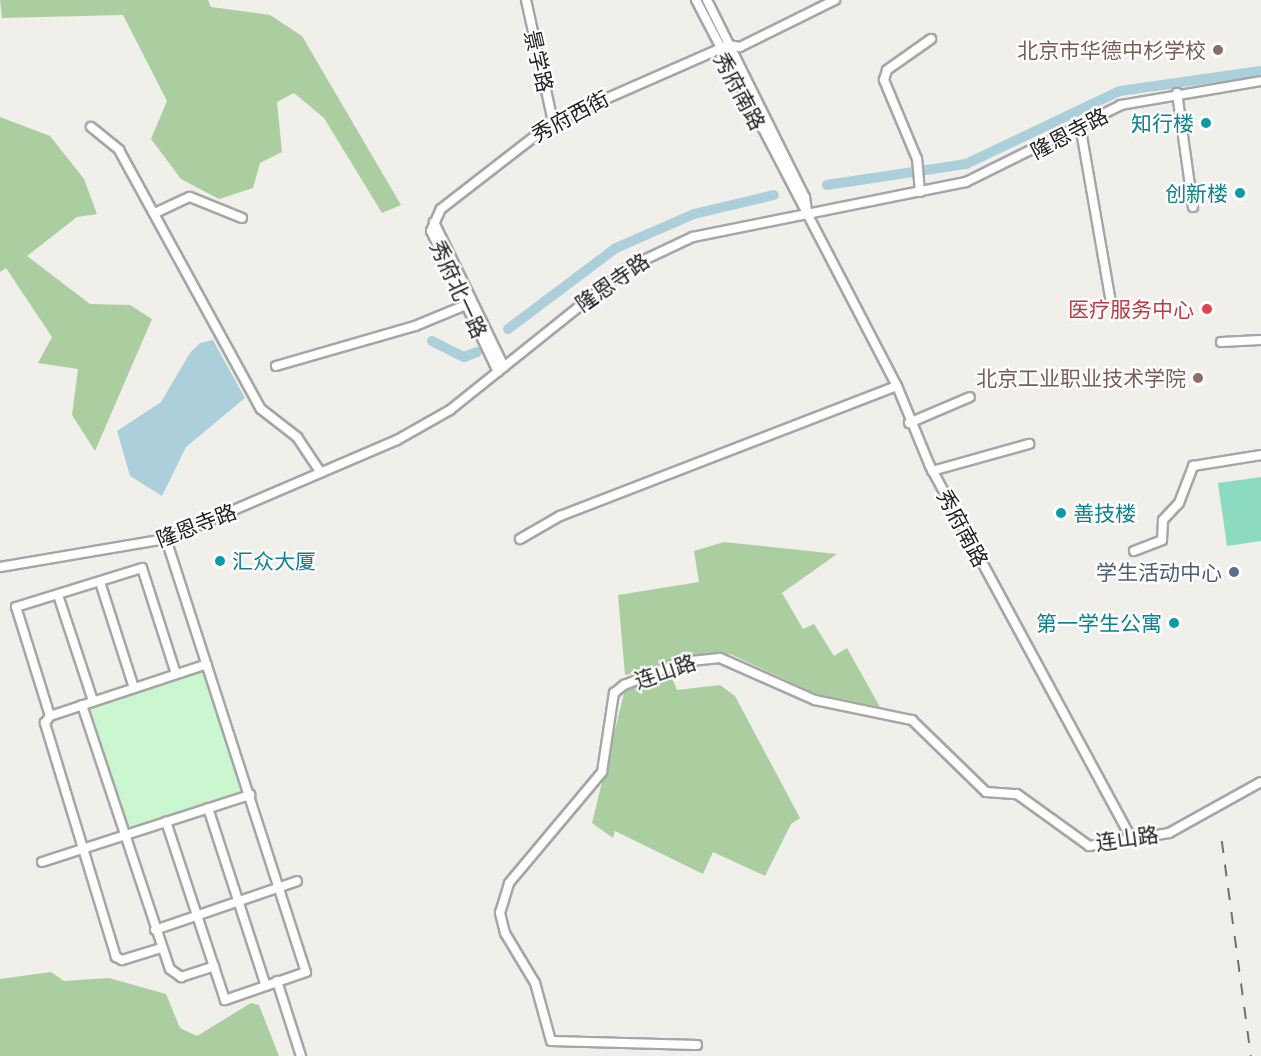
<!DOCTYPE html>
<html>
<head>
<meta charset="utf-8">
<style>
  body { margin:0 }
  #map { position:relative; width:1261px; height:1056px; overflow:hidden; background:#f1efe9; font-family:Lato,"Noto Sans SC",sans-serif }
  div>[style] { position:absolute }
  .forest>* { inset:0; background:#abcea0 }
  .park>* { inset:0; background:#caf7d0; transform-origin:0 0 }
  .pitch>* { inset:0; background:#8cdbc1 }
  .water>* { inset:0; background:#accfdc }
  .river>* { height:10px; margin:-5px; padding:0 5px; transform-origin:5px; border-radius:5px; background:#accfdc }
  .roads { filter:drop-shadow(2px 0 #a6a6a6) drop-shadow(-2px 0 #a6a6a6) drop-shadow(0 2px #a6a6a6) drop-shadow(0 -2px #a6a6a6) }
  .minor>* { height:8px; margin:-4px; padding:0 4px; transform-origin:4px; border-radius:4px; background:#fff }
  .rail>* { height:1.5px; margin-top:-0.75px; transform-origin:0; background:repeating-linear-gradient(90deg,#707070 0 12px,transparent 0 24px) }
  .dots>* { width:16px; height:16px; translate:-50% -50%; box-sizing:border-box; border:3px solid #fff; border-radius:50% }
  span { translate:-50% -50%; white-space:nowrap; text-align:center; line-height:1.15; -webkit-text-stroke:4.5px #fff; paint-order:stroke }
  .education-label { font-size:21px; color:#785e54 }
  .right { translate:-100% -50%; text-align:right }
  .street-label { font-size:21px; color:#222 }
  .culture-label { font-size:21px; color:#0d838f }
  .left { translate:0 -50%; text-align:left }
  .health-label { font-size:21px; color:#be3a42 }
  .service-label { font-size:21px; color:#4e5e75 }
</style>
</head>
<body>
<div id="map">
  <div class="forest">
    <i style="clip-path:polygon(0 0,208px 0,211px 7px,270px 15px,302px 36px,401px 205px,382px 213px,324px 118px,294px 93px,277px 102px,282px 152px,260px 163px,253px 188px,219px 199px,181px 179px,151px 139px,167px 101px,123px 15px,2px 18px)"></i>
    <i style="clip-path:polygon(0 117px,50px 136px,84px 179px,97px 214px,77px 217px,27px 256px,90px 304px,130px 305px,152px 319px,95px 451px,72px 415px,78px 369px,38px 363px,52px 337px,6px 268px,0 272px)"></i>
    <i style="clip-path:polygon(724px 542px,837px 554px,782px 593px,803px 629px,814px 624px,834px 656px,847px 648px,880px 707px,817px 694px,730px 654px,625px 675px,618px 595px,699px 582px,694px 551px)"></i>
    <i style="clip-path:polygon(670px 672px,677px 690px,720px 685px,735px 696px,800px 818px,791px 824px,765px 876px,713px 852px,703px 874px,615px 831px,613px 838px,592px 823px,625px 689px)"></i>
    <i style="clip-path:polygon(51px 972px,64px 981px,109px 978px,166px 994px,180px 1028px,197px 1036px,251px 1003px,259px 1005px,279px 1056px,0 1056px,0 979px)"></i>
  </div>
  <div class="park">
    <i style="left:205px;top:669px;width:130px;height:125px;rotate:72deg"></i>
  </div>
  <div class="pitch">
    <i style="clip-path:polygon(1261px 477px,1261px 541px,1227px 546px,1218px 483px)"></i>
  </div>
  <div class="water">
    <i style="clip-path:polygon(213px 340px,245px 398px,186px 447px,162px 496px,130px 476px,117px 431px,161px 402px,190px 353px,200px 343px)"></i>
  </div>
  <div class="river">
    <i style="left:827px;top:185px;width:141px;rotate:-8.6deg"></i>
    <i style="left:966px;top:164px;width:170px;rotate:-25.4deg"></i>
    <i style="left:1120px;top:91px;width:142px;rotate:-8.1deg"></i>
    <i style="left:508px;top:329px;width:135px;rotate:-36.9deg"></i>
    <i style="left:616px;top:248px;width:85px;rotate:-23.6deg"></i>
    <i style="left:694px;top:214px;width:82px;rotate:-13.4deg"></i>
    <i style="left:432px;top:341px;width:36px;rotate:27deg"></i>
    <i style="left:464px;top:357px;width:14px;rotate:-21deg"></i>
  </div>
  <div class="roads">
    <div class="minor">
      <i style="left:526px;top:0;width:125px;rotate:77.5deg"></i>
      <i style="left:696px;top:0;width:435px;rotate:62.5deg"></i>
      <i style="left:897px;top:386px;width:87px;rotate:67.6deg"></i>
      <i style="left:930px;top:466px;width:424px;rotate:61.6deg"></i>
      <i style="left:707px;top:0;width:220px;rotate:63.6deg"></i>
      <i style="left:805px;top:197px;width:14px;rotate:82deg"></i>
      <i style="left:1177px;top:93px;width:115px;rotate:82deg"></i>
      <i style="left:1080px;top:125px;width:180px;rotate:80.1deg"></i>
      <i style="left:91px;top:127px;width:36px;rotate:39deg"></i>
      <i style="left:119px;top:150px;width:295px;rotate:61.3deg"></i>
      <i style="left:261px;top:409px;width:46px;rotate:37.9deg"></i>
      <i style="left:297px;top:437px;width:43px;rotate:56.3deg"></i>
      <i style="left:920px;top:192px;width:33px;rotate:-95deg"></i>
      <i style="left:917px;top:159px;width:86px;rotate:-112.7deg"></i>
      <i style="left:884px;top:80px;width:10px;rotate:-73deg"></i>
      <i style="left:887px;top:70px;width:54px;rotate:-35.2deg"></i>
      <i style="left:155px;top:213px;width:38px;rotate:-25deg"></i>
      <i style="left:190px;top:197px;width:56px;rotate:22deg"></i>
      <i style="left:434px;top:222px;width:161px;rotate:64.2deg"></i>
      <i style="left:1221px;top:342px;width:40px;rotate:-2.9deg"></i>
      <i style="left:276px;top:366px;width:145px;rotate:-16.1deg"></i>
      <i style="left:415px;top:326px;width:55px;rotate:-22.4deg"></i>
      <i style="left:498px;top:372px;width:156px;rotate:-115.4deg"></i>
      <i style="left:431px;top:231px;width:24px;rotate:-66deg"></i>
      <i style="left:441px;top:209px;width:142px;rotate:-37.8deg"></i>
      <i style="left:553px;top:122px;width:191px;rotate:-23.7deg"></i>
      <i style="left:728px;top:45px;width:12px;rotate:9deg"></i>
      <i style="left:740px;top:47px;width:106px;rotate:-26.3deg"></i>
      <i style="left:909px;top:423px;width:66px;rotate:-23.1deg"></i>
      <i style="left:932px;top:471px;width:101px;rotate:-15.6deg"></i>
      <i style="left:166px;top:539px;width:455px;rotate:72.1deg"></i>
      <i style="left:306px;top:972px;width:86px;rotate:160.9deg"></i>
      <i style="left:225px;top:1000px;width:188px;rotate:-108.3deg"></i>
      <i style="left:520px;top:539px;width:46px;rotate:-29.9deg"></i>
      <i style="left:560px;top:516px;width:361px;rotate:-21.1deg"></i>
      <i style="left:1134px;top:551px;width:30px;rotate:-21deg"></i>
      <i style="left:1162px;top:540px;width:20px;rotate:-87deg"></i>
      <i style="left:1163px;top:520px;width:23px;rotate:-47deg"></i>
      <i style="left:1179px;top:503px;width:40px;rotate:-69deg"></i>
      <i style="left:1193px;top:466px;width:69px;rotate:-9.2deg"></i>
      <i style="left:0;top:567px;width:168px;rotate:-9.6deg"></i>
      <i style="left:166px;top:539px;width:251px;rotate:-23.2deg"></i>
      <i style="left:397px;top:440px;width:61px;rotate:-29.5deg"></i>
      <i style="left:450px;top:410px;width:227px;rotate:-38.7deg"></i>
      <i style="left:627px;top:268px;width:73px;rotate:-25.2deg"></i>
      <i style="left:693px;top:237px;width:278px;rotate:-11.4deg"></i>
      <i style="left:966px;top:182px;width:173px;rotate:-26.4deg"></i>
      <i style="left:1121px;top:105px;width:142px;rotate:-9.7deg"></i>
      <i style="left:100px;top:582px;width:111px;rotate:72.2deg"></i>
      <i style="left:58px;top:595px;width:112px;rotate:71.7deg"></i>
      <i style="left:82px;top:705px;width:278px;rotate:71.6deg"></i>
      <i style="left:170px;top:969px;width:14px;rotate:36deg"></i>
      <i style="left:181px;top:977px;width:35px;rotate:-18deg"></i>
      <i style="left:50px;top:716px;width:114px;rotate:-107.3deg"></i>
      <i style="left:16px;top:607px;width:132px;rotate:-17.2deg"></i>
      <i style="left:142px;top:568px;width:111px;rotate:72.2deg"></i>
      <i style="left:208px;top:808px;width:187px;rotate:72deg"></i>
      <i style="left:42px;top:862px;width:219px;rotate:-17.9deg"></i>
      <i style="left:155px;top:930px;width:150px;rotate:-19deg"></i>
      <i style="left:161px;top:948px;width:41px;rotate:162.9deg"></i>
      <i style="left:122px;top:960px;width:7px;rotate:-153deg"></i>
      <i style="left:116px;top:957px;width:245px;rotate:-106.9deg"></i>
      <i style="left:45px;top:723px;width:9px;rotate:-54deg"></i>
      <i style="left:50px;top:716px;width:165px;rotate:-18.3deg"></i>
      <i style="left:277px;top:981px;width:79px;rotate:72.3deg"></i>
      <i style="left:697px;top:1045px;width:146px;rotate:-178.4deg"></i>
      <i style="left:551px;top:1041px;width:60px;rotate:-105.4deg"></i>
      <i style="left:535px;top:983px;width:58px;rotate:-121deg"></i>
      <i style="left:505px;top:933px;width:21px;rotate:-104deg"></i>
      <i style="left:500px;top:913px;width:31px;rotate:-73deg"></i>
      <i style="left:509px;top:883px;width:145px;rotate:-50deg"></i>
      <i style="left:602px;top:772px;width:80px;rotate:-81.4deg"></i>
      <i style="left:614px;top:693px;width:13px;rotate:-39deg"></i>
      <i style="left:624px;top:685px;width:62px;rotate:-21.6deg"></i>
      <i style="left:682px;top:662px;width:38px;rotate:-6deg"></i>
      <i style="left:720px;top:658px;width:104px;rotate:23.9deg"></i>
      <i style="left:815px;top:700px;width:99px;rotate:11.7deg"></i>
      <i style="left:912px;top:720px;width:103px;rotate:44.2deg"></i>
      <i style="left:986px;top:792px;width:31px;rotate:4deg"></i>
      <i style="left:1017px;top:794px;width:89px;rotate:35.8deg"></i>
      <i style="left:1089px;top:846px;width:81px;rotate:-9.2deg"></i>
      <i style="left:1169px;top:833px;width:105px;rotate:-29deg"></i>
    </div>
  </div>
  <div class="rail">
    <i style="left:1222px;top:841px;width:217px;rotate:82.3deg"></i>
  </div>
  <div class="dots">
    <i style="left:1218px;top:50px;background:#8d6e63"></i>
    <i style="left:1206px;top:123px;background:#0f9aa8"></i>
    <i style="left:1240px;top:193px;background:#0f9aa8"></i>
    <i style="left:1207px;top:309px;background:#e0444e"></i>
    <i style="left:1198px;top:378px;background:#8d6e63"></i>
    <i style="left:1061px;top:513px;background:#0f9aa8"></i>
    <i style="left:220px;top:561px;background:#0f9aa8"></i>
    <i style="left:1234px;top:572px;background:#5c6f8a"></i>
    <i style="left:1174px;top:623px;background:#0f9aa8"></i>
  </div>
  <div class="education-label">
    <span class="right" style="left:1206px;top:50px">北京市华德中杉学校</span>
    <span class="right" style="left:1186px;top:378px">北京工业职业技术学院</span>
  </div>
  <div class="street-label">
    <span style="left:539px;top:61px;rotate:77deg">景学路</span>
    <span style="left:740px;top:91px;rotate:62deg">秀府南路</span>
    <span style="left:570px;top:116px;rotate:-28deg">秀府西街</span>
    <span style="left:1069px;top:133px;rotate:-28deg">隆恩寺路</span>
    <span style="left:612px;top:282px;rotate:-35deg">隆恩寺路</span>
    <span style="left:459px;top:289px;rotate:65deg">秀府北一路</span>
    <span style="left:196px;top:525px;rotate:-21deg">隆恩寺路</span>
    <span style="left:963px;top:528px;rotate:62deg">秀府南路</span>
    <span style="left:665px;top:671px;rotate:-19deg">连山路</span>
    <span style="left:1127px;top:838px;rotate:-8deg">连山路</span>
  </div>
  <div class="culture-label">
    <span class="right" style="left:1194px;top:123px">知行楼</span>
    <span class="right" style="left:1228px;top:193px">创新楼</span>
    <span class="left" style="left:1073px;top:513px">善技楼</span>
    <span class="left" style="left:232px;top:561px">汇众大厦</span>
    <span class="right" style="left:1162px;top:623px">第一学生公寓</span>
  </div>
  <div class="health-label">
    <span class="right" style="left:1194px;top:309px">医疗服务中心</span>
  </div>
  <div class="service-label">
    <span class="right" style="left:1222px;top:572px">学生活动中心</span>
  </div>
</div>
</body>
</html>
